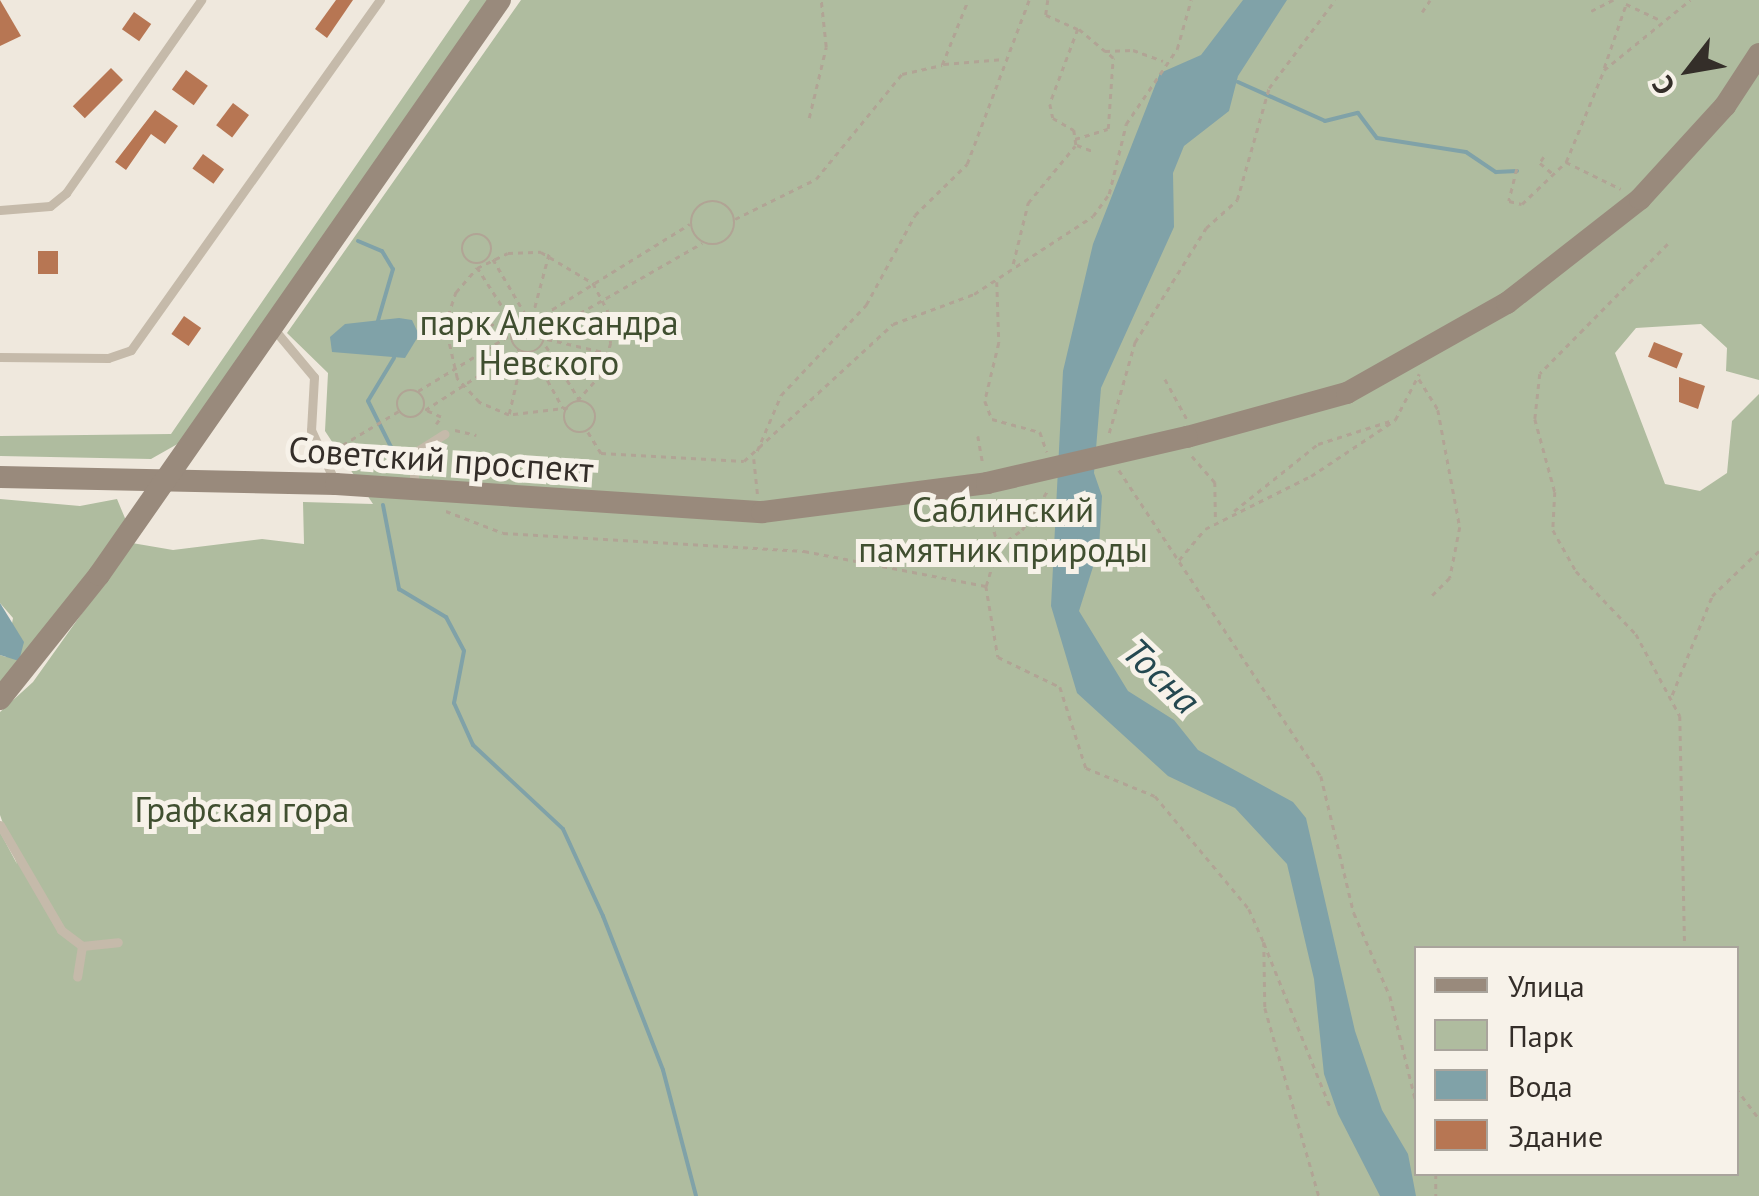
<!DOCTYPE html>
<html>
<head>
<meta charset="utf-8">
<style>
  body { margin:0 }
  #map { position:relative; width:1759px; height:1196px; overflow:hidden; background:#efe8dd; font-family:"PT Sans",sans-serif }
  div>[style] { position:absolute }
  .green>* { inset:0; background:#afbc9f }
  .water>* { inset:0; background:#80a2a8 }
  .stream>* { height:4px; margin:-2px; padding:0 2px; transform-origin:2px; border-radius:2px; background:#80a2a8 }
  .building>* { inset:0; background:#b77653; transform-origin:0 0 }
  .path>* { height:2.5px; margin-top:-1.25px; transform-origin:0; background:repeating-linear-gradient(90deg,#b1a495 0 5px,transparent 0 10px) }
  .path>.ring { margin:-1.25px; padding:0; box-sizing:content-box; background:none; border:2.5px solid #b1a495; border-radius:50% }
  .lane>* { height:9px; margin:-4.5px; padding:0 4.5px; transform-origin:4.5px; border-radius:4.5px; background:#c5baaa }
  .secondary>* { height:22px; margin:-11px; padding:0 11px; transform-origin:11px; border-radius:11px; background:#998a7c }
  .secondary-bridge>* { height:22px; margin:-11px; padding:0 11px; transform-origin:11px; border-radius:11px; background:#998a7c }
  span { translate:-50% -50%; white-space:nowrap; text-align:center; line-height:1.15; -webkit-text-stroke:10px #f7f2e9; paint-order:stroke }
  .park-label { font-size:35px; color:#404f30 }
  .street-label { font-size:35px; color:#342e29 }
  .water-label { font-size:38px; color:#244850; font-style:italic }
  .legend { position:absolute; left:1414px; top:946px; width:325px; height:230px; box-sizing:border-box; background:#f7f2e9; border:2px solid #a9a49c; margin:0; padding:12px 18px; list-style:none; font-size:30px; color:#342e29 }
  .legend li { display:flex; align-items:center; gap:20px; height:50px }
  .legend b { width:50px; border:2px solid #a9a49c }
  .north { position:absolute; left:1639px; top:20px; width:100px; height:100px; -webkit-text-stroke:8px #f7f2e9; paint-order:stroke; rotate:239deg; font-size:28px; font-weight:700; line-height:40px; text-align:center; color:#342e29 }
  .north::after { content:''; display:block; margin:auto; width:35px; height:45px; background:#342e29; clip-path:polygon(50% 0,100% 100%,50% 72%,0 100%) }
</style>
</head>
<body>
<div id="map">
  <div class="green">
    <i style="clip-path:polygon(470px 0,491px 0,181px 442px,151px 459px,0 456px,0 436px,171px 434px)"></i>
    <i style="clip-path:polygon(evenodd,521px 0,1759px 0,1759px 380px,1726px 371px,1727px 348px,1701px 324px,1636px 328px,1615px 353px,1665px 484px,1700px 491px,1727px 473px,1732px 421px,1759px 394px,1759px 1196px,0 1196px,0 832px,17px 864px,0 815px,0 712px,33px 682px,132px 543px,173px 550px,262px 539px,304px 544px,303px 502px,373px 504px,325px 431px,328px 373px,287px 333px,521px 0,1416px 948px,1736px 948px,1736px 1174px,1416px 1174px,1416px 948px)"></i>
    <i style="clip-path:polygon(0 499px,80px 506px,117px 499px,127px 523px,0 694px,0 655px,6px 657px,13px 618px,0 603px)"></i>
  </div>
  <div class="water">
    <i style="clip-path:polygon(1243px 0,1287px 0,1238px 76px,1229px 111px,1184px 146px,1173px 173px,1174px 227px,1101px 388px,1094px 473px,1102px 496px,1099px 548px,1079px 611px,1128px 691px,1174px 720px,1198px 750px,1293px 802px,1306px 818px,1355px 1031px,1382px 1110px,1408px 1154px,1416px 1196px,1380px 1196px,1338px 1114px,1324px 1074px,1314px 979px,1287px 864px,1235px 808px,1168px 776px,1077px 693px,1051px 606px,1063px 371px,1093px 244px,1160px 73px,1201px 55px)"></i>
    <i style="clip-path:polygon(399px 318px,412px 320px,419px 335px,405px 358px,332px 352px,330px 337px,345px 324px)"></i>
    <i style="clip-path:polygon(0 603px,24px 642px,19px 661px,0 655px)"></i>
  </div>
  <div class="stream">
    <i style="left:1238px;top:82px;width:95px;rotate:24.1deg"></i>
    <i style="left:1325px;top:121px;width:34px;rotate:-14deg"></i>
    <i style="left:1358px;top:113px;width:31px;rotate:53deg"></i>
    <i style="left:1377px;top:138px;width:90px;rotate:8.9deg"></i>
    <i style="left:1466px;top:152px;width:36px;rotate:34deg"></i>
    <i style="left:1496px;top:172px;width:21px;rotate:-3deg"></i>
    <i style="left:358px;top:241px;width:26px;rotate:23deg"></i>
    <i style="left:382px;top:251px;width:21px;rotate:59deg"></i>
    <i style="left:393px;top:269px;width:57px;rotate:106.2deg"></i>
    <i style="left:394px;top:358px;width:50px;rotate:121.2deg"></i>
    <i style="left:368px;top:401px;width:60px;rotate:63.4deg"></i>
    <i style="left:383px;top:505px;width:86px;rotate:79.2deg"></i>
    <i style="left:399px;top:589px;width:55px;rotate:30.8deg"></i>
    <i style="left:446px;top:617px;width:38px;rotate:62deg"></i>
    <i style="left:464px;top:651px;width:53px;rotate:100.9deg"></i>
    <i style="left:454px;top:703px;width:46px;rotate:65.7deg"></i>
    <i style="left:473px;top:745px;width:123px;rotate:43deg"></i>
    <i style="left:563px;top:829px;width:96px;rotate:65.3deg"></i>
    <i style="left:603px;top:916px;width:165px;rotate:68.7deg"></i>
    <i style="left:663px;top:1070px;width:130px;rotate:75.3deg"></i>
  </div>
  <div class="building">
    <i style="clip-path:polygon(0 0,21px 36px,0 46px)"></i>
    <i style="clip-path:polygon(336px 0,353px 0,327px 38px,315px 29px)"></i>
    <i style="left:134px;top:12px;width:21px;height:21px;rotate:35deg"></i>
    <i style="left:111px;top:68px;width:17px;height:54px;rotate:45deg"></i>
    <i style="left:186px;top:70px;width:27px;height:24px;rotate:36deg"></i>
    <i style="left:233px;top:103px;width:20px;height:28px;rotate:37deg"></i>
    <i style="clip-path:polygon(155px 110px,178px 126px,165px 144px,151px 134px,126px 170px,115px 162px)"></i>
    <i style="left:203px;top:154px;width:26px;height:18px;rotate:36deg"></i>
    <i style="left:58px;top:251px;width:23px;height:20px;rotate:90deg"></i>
    <i style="left:184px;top:316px;width:21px;height:22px;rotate:35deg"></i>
    <i style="left:1654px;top:342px;width:31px;height:16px;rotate:22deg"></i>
    <i style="clip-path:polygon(1679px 377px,1705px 386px,1698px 409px,1679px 402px)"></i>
  </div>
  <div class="path">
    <i style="left:1048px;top:0;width:15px;rotate:98deg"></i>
    <i style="left:1046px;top:15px;width:35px;rotate:24deg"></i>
    <i style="left:1078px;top:29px;width:80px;rotate:110.5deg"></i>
    <i style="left:1050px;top:104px;width:14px;rotate:78deg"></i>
    <i style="left:1053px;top:118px;width:24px;rotate:30deg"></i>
    <i style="left:1074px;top:130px;width:15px;rotate:82deg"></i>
    <i style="left:1591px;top:11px;width:25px;rotate:-27deg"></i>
    <i style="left:1422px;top:12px;width:14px;rotate:-56deg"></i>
    <i style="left:1079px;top:29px;width:34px;rotate:40deg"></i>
    <i style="left:1105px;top:51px;width:28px;rotate:-2deg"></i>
    <i style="left:1133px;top:50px;width:32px;rotate:20deg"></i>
    <i style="left:944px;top:64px;width:60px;rotate:-4.8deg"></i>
    <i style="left:1604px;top:68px;width:68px;rotate:-71deg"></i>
    <i style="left:1626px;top:4px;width:38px;rotate:25deg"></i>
    <i style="left:809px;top:118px;width:73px;rotate:-76.5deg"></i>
    <i style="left:826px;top:47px;width:47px;rotate:-96.1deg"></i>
    <i style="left:1075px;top:139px;width:34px;rotate:-17deg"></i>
    <i style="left:1108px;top:129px;width:71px;rotate:-86deg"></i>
    <i style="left:1113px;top:58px;width:11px;rotate:-139deg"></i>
    <i style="left:1077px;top:145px;width:17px;rotate:21deg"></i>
    <i style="left:1544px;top:157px;width:7px;rotate:124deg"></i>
    <i style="left:1540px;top:163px;width:16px;rotate:40deg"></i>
    <i style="left:1566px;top:162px;width:61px;rotate:26.1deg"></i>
    <i style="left:1517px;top:169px;width:33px;rotate:104deg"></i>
    <i style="left:1509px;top:201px;width:13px;rotate:13deg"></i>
    <i style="left:1522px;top:204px;width:61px;rotate:-43.7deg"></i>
    <i style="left:1566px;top:162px;width:100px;rotate:-67.6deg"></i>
    <i style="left:1604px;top:70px;width:111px;rotate:-39.1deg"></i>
    <i class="ring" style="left:691px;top:201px;width:41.5px;height:41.5px"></i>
    <i style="left:735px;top:219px;width:90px;rotate:-26.3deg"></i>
    <i style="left:816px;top:179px;width:136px;rotate:-50.7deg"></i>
    <i style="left:902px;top:74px;width:41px;rotate:-12.7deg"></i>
    <i style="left:942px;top:65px;width:70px;rotate:-68.2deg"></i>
    <i class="ring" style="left:462px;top:234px;width:27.5px;height:27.5px"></i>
    <i style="left:1668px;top:244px;width:182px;rotate:134.6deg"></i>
    <i style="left:1540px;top:374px;width:45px;rotate:96.3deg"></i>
    <i style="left:1535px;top:419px;width:76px;rotate:74.7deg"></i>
    <i style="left:1555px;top:492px;width:38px;rotate:93deg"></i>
    <i style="left:1553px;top:530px;width:47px;rotate:60.7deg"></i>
    <i style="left:1576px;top:571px;width:87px;rotate:46.4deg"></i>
    <i style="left:1636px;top:634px;width:93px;rotate:61.8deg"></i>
    <i style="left:1680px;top:716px;width:232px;rotate:88.8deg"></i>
    <i style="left:493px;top:259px;width:67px;rotate:59.6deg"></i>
    <i style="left:1013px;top:264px;width:63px;rotate:-76.2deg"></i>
    <i style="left:1028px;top:203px;width:74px;rotate:-50.5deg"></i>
    <i style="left:477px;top:267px;width:67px;rotate:57.3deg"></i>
    <i style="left:997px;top:282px;width:61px;rotate:88.1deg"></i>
    <i style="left:999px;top:343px;width:60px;rotate:103.6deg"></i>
    <i style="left:985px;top:401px;width:19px;rotate:69deg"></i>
    <i style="left:992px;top:419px;width:50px;rotate:15.2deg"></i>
    <i style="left:1040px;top:432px;width:21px;rotate:71deg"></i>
    <i style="left:450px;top:314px;width:62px;rotate:14deg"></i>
    <i style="left:532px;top:317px;width:66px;rotate:-75.1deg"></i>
    <i class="ring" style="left:511px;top:319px;width:31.5px;height:31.5px"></i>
    <i style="left:535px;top:320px;width:182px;rotate:-31.8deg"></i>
    <i style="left:545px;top:333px;width:181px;rotate:-29.8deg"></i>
    <i style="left:547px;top:339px;width:62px;rotate:13.1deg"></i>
    <i style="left:546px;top:346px;width:62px;rotate:58.1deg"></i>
    <i style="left:533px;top:354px;width:62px;rotate:60.9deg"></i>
    <i style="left:1165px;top:379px;width:46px;rotate:61.2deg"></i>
    <i style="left:1419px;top:379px;width:36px;rotate:58deg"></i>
    <i style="left:1438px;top:410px;width:119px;rotate:79.4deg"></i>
    <i style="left:1460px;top:527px;width:52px;rotate:101.1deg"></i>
    <i style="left:1450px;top:578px;width:25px;rotate:135deg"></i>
    <i class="ring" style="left:397px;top:390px;width:25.5px;height:25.5px"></i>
    <i style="left:418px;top:391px;width:108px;rotate:-31.3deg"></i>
    <i class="ring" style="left:564px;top:401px;width:29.5px;height:29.5px"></i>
    <i style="left:568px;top:408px;width:59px;rotate:173.2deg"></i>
    <i style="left:509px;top:415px;width:33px;rotate:-157deg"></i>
    <i style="left:479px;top:402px;width:33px;rotate:-133deg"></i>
    <i style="left:457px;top:378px;width:54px;rotate:-102.8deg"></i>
    <i style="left:445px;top:325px;width:35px;rotate:-72deg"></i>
    <i style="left:456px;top:292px;width:32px;rotate:-49deg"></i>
    <i style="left:477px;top:268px;width:34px;rotate:-26deg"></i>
    <i style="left:508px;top:253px;width:33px;rotate:-2deg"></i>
    <i style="left:541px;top:252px;width:61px;rotate:30.8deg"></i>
    <i style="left:593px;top:283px;width:32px;rotate:62deg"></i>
    <i style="left:608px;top:311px;width:32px;rotate:85deg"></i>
    <i style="left:611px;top:343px;width:34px;rotate:107deg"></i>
    <i style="left:601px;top:375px;width:36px;rotate:132deg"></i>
    <i style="left:509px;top:414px;width:62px;rotate:-76.9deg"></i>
    <i style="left:436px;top:424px;width:9px;rotate:-54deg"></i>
    <i style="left:441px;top:417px;width:17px;rotate:-156deg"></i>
    <i style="left:425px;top:410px;width:111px;rotate:-32.8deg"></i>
    <i style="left:455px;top:430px;width:22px;rotate:13deg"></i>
    <i style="left:588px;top:432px;width:25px;rotate:58deg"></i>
    <i style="left:601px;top:453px;width:143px;rotate:3.2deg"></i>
    <i style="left:744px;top:461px;width:202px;rotate:-42.6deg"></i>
    <i style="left:893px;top:324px;width:86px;rotate:-20.3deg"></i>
    <i style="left:974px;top:294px;width:142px;rotate:-33.2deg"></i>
    <i style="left:1093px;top:216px;width:27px;rotate:-54deg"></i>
    <i style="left:1109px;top:194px;width:72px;rotate:-76.3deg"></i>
    <i style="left:1126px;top:124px;width:91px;rotate:-55.8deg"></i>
    <i style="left:1177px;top:49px;width:51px;rotate:-74.1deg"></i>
    <i style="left:1109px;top:433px;width:95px;rotate:-74.1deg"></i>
    <i style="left:1135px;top:342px;width:134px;rotate:-58.1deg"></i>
    <i style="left:1206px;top:228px;width:42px;rotate:-42.1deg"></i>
    <i style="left:1237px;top:200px;width:116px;rotate:-74.1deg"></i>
    <i style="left:1269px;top:88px;width:110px;rotate:-53.1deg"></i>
    <i style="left:978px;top:436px;width:28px;rotate:80deg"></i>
    <i style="left:334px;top:450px;width:76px;rotate:-31deg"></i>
    <i style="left:757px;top:451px;width:61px;rotate:-66.8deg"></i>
    <i style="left:781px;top:395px;width:124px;rotate:-46.6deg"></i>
    <i style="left:866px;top:305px;width:102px;rotate:-61.4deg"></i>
    <i style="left:915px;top:215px;width:73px;rotate:-44.4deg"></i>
    <i style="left:967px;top:164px;width:175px;rotate:-69.3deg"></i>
    <i style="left:1192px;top:456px;width:35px;rotate:49deg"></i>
    <i style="left:1215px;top:482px;width:39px;rotate:89deg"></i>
    <i style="left:754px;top:459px;width:36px;rotate:84deg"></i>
    <i style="left:1119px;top:470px;width:367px;rotate:56.6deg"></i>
    <i style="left:1321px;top:776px;width:141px;rotate:76.5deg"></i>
    <i style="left:1354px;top:913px;width:90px;rotate:66.6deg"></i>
    <i style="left:1390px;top:996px;width:109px;rotate:76.2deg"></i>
    <i style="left:446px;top:511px;width:61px;rotate:21.1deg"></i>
    <i style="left:503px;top:533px;width:302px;rotate:3.4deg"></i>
    <i style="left:804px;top:551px;width:185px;rotate:10.9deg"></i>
    <i style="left:986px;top:586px;width:42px;rotate:-73.3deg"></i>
    <i style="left:998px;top:546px;width:47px;rotate:-106.1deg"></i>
    <i style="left:1234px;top:511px;width:107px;rotate:-38.6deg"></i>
    <i style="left:1318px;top:444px;width:79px;rotate:-17.7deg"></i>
    <i style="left:999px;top:546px;width:28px;rotate:-35deg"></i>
    <i style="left:1022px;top:530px;width:48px;rotate:-57deg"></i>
    <i style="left:1179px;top:560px;width:40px;rotate:-50deg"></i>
    <i style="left:1205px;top:529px;width:119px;rotate:-26.6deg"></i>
    <i style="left:1311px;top:476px;width:101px;rotate:-33.7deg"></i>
    <i style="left:1395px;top:420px;width:52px;rotate:-62.4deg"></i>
    <i style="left:986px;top:586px;width:72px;rotate:80.4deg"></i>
    <i style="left:998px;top:657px;width:69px;rotate:25.8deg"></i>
    <i style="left:1060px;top:687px;width:85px;rotate:72.2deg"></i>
    <i style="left:1086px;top:768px;width:74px;rotate:22.1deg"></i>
    <i style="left:1155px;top:796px;width:147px;rotate:50.2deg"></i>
    <i style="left:1249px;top:909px;width:36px;rotate:66deg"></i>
    <i style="left:1264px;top:942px;width:66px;rotate:89.1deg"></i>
    <i style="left:1265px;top:1008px;width:196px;rotate:74deg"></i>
    <i style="left:1672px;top:695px;width:107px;rotate:-68deg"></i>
    <i style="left:1712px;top:596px;width:65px;rotate:-43.8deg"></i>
    <i style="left:1264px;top:943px;width:179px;rotate:68deg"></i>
    <i style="left:1736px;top:1088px;width:39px;rotate:53deg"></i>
    <i style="left:1436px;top:1174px;width:22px;rotate:90deg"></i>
  </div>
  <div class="lane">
    <i style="left:0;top:210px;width:50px;rotate:-4.6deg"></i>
    <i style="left:50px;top:206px;width:21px;rotate:-39deg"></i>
    <i style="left:66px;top:193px;width:236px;rotate:-55deg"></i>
    <i style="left:273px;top:328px;width:64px;rotate:50.1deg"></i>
    <i style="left:314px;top:377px;width:53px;rotate:93.2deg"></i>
    <i style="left:311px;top:430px;width:57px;rotate:65.2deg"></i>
    <i style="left:0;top:357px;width:108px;rotate:0.5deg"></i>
    <i style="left:108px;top:358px;width:24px;rotate:-19deg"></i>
    <i style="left:131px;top:350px;width:430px;rotate:-54.6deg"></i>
    <i style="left:414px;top:487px;width:34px;rotate:-90deg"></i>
    <i style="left:414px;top:453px;width:36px;rotate:-32deg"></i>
    <i style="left:0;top:825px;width:121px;rotate:59.8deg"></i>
    <i style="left:61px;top:930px;width:26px;rotate:37deg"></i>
    <i style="left:82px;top:946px;width:31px;rotate:99deg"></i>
    <i style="left:82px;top:946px;width:36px;rotate:-6deg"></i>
  </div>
  <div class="secondary">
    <i style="left:1187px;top:437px;width:166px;rotate:-15.4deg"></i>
    <i style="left:1347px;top:393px;width:184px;rotate:-29.4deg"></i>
    <i style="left:1507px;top:303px;width:169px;rotate:-38deg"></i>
    <i style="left:1640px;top:199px;width:126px;rotate:-47.6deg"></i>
    <i style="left:1725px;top:106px;width:62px;rotate:-56.8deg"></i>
    <i style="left:0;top:477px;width:336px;rotate:1.2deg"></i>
    <i style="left:336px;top:484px;width:427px;rotate:3.8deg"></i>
    <i style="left:762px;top:512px;width:227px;rotate:-7.3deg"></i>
    <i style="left:0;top:699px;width:159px;rotate:-51.4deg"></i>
    <i style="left:99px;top:575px;width:701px;rotate:-55.11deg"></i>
  </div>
  <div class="secondary-bridge">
    <i style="left:987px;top:483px;width:205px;rotate:-13deg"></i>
  </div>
  <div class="park-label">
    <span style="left:549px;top:342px">парк Александра<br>Невского</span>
    <span style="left:1003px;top:529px">Саблинский<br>памятник природы</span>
    <span style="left:242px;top:809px">Графская гора</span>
  </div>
  <div class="street-label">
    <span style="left:441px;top:459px;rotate:4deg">Советский проспект</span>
  </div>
  <div class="water-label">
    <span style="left:1162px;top:675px;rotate:44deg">Тосна</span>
  </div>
  <ul class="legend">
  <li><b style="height:12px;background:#998a7c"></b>Улица</li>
  <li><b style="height:28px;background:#afbc9f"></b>Парк</li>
  <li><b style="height:28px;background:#80a2a8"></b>Вода</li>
  <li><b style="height:28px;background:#b77653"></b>Здание</li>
  </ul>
  <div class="north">С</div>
</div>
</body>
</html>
